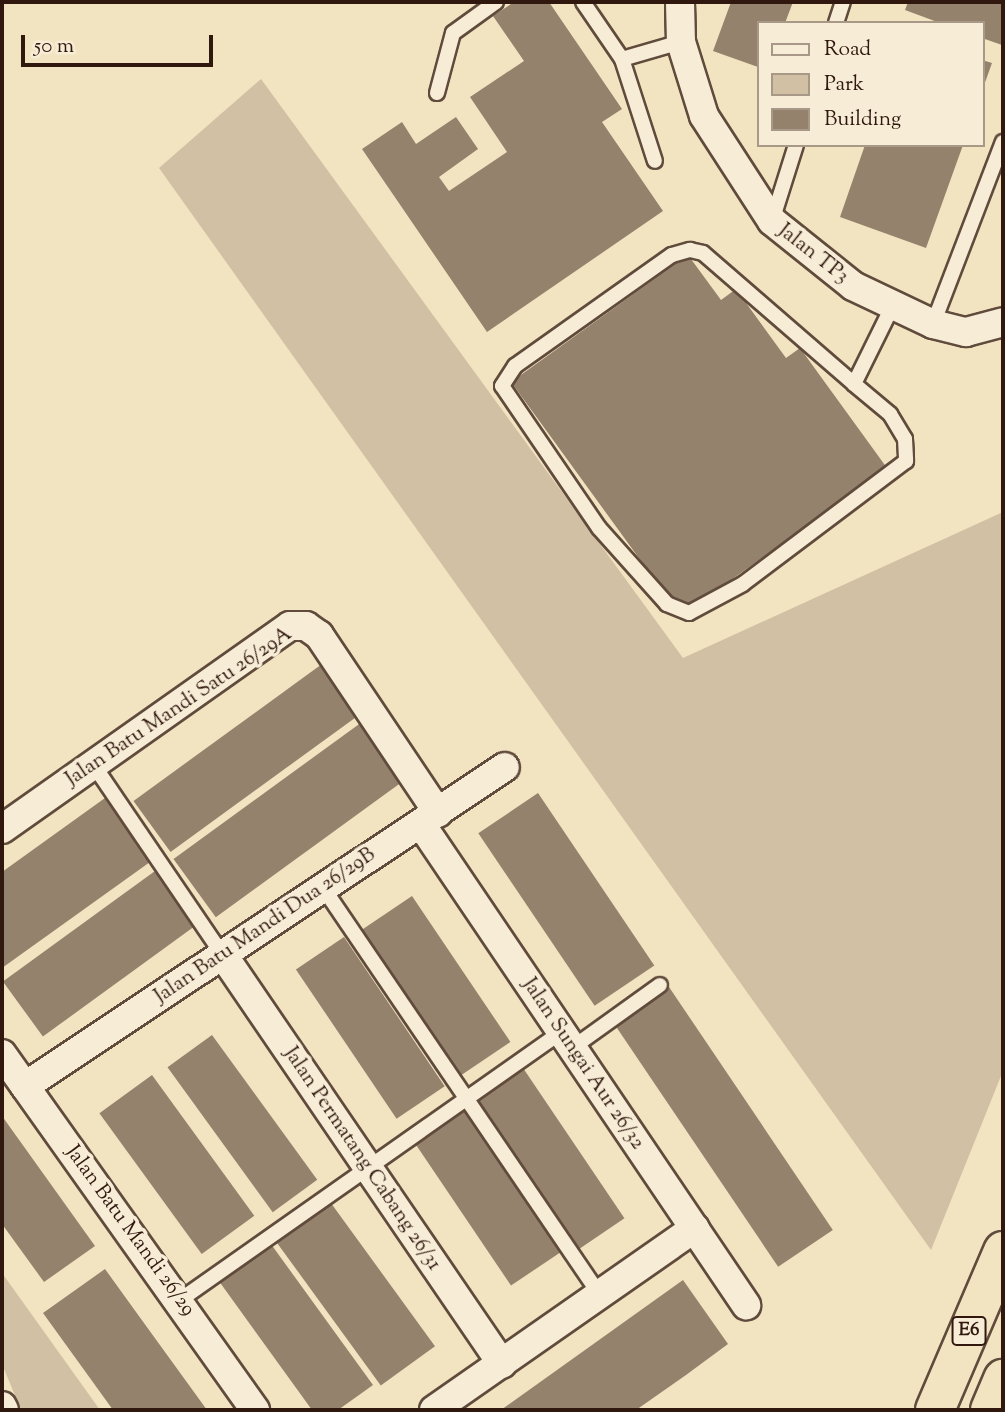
<!DOCTYPE html>
<html>
<head>
<meta charset="utf-8">
<style>
  body { margin:0 }
  #map { position:relative; width:1005px; height:1412px; overflow:hidden; background:#f2e3c1; font-family:"Sorts Mill Goudy",serif }
  div>[style] { position:absolute }
  .green>* { inset:0; background:#d1c0a3 }
  .building>* { inset:0; background:#95826c; transform-origin:0 0 }
  .roads { filter:drop-shadow(2px 0 #604b3c) drop-shadow(-2px 0 #604b3c) drop-shadow(0 2px #604b3c) drop-shadow(0 -2px #604b3c) }
  .lane>* { height:14px; margin:-7px; padding:0 7px; transform-origin:7px; border-radius:7px; background:#f7edd7 }
  .street>* { height:28px; margin:-14px; padding:0 14px; transform-origin:14px; border-radius:14px; background:#f7edd7 }
  .highway>* { height:38px; margin:-19px; padding:0 19px; transform-origin:19px; border-radius:19px; background:#f2e3c1 }
  span { translate:-50% -50%; white-space:nowrap; text-align:center; line-height:1.15; -webkit-text-stroke:7px #f7edd7; paint-order:stroke }
  .shield-label span { padding:2px 5px; background:#f7edd7; border:2px solid; border-radius:5px; -webkit-text-stroke-width:0 }
  .shield-label { font-size:19px; color:#30180f; font-weight:700 }
  .street-label { font-size:21px; color:#30180f }
  .frame { position:absolute; inset:0; border:4px solid #30180f; pointer-events:none }
  .legend { position:absolute; left:757px; top:21px; width:228px; height:126px; box-sizing:border-box; background:#f7edd7; border:2px solid #a79887; margin:0; padding:9px 12px; list-style:none; font-size:21px; color:#30180f }
  .legend li { display:flex; align-items:center; gap:14px; height:35px }
  .legend b { width:35px; border:2px solid #a79887 }
  .scale { position:absolute; left:21px; top:35px; width:192px; height:32px; box-sizing:border-box; border:4px solid #30180f; border-top:0; padding-left:9px; font-size:21px; line-height:24px; white-space:nowrap; color:#30180f; -webkit-text-stroke:5px #f7edd7; paint-order:stroke }
</style>
</head>
<body>
<div id="map">
  <div class="green">
    <i style="clip-path:polygon(261px 79px,683px 658px,1003px 512px,1003px 1071px,931px 1250px,159px 168px)"></i>
    <i style="clip-path:polygon(2px 1273px,100px 1410px,21px 1410px,2px 1364px)"></i>
  </div>
  <div class="building">
    <i style="clip-path:polygon(514px 2px,549px 2px,622px 109px,602px 122px,663px 211px,487px 332px,362px 149px,402px 122px,416px 144px,456px 117px,478px 149px,439px 177px,449px 191px,507px 152px,470px 97px,524px 61px,493px 16px)"></i>
    <i style="clip-path:polygon(731px 2px,793px 2px,785px 23px,758px 23px,758px 67px,713px 51px)"></i>
    <i style="clip-path:polygon(908px 2px,1003px 2px,1002px 45px,982px 38px,982px 23px,940px 23px,905px 10px)"></i>
    <i style="clip-path:polygon(982px 60px,992px 63px,983px 88px,982px 88px)"></i>
    <i style="clip-path:polygon(865px 145px,963px 145px,926px 248px,840px 217px)"></i>
    <i style="clip-path:polygon(688px 255px,721px 300px,736px 289px,786px 358px,800px 348px,887px 468px,681px 616px,511px 382px)"></i>
    <i style="left:322px;top:664px;width:63px;height:233px;rotate:54deg"></i>
    <i style="left:362px;top:722px;width:72px;height:233px;rotate:54deg"></i>
    <i style="left:538px;top:793px;width:208px;height:72px;rotate:56deg"></i>
    <i style="clip-path:polygon(105px 798px,150px 862px,2px 968px,2px 872px)"></i>
    <i style="left:155px;top:871px;width:68px;height:188px;rotate:54deg"></i>
    <i style="left:412px;top:896px;width:176px;height:64px;rotate:56deg"></i>
    <i style="left:344px;top:937px;width:180px;height:58px;rotate:56deg"></i>
    <i style="left:669px;top:987px;width:293px;height:66px;rotate:56deg"></i>
    <i style="left:212px;top:1035px;width:179px;height:55px;rotate:54deg"></i>
    <i style="left:521px;top:1065px;width:185px;height:60px;rotate:56deg"></i>
    <i style="left:152px;top:1075px;width:174px;height:65px;rotate:54deg"></i>
    <i style="left:464px;top:1105px;width:176px;height:62px;rotate:56deg"></i>
    <i style="clip-path:polygon(2px 1116px,95px 1246px,44px 1282px,2px 1224px)"></i>
    <i style="left:328px;top:1199px;width:182px;height:67px;rotate:54deg"></i>
    <i style="clip-path:polygon(268px 1240px,373px 1385px,338px 1410px,312px 1410px,216px 1277px)"></i>
    <i style="clip-path:polygon(105px 1269px,136px 1312px,207px 1410px,113px 1410px,43px 1313px)"></i>
    <i style="clip-path:polygon(683px 1280px,728px 1344px,686px 1375px,636px 1410px,501px 1410px)"></i>
  </div>
  <div class="roads">
    <div class="lane">
      <i style="left:583px;top:2px;width:69px;rotate:55.6deg"></i>
      <i style="left:622px;top:59px;width:61px;rotate:-16.1deg"></i>
      <i style="left:836px;top:23px;width:22px;rotate:-72deg"></i>
      <i style="left:622px;top:59px;width:107px;rotate:72.1deg"></i>
      <i style="left:437px;top:93px;width:62px;rotate:-75.1deg"></i>
      <i style="left:453px;top:33px;width:53px;rotate:-35.8deg"></i>
      <i style="left:772px;top:221px;width:80px;rotate:-72.5deg"></i>
      <i style="left:933px;top:324px;width:195px;rotate:-69deg"></i>
      <i style="left:854px;top:384px;width:47px;rotate:39.8deg"></i>
      <i style="left:890px;top:414px;width:29px;rotate:59deg"></i>
      <i style="left:905px;top:439px;width:22px;rotate:87deg"></i>
      <i style="left:906px;top:461px;width:204px;rotate:143deg"></i>
      <i style="left:743px;top:584px;width:61px;rotate:151.8deg"></i>
      <i style="left:689px;top:613px;width:24px;rotate:-158deg"></i>
      <i style="left:667px;top:604px;width:102px;rotate:-131.8deg"></i>
      <i style="left:599px;top:528px;width:172px;rotate:-124.3deg"></i>
      <i style="left:502px;top:386px;width:24px;rotate:-57deg"></i>
      <i style="left:515px;top:366px;width:192px;rotate:-35.3deg"></i>
      <i style="left:672px;top:255px;width:19px;rotate:-16deg"></i>
      <i style="left:690px;top:250px;width:13px;rotate:13deg"></i>
      <i style="left:703px;top:253px;width:200px;rotate:40.9deg"></i>
      <i style="left:854px;top:384px;width:88px;rotate:-63.7deg"></i>
      <i style="left:93px;top:764px;width:231px;rotate:55.8deg"></i>
      <i style="left:322px;top:886px;width:495px;rotate:55.8deg"></i>
      <i style="left:572px;top:1048px;width:108px;rotate:-35.6deg"></i>
      <i style="left:180px;top:1300px;width:466px;rotate:-35.1deg"></i>
    </div>
    <div class="street">
      <i style="left:680px;top:2px;width:40px;rotate:88.6deg"></i>
      <i style="left:681px;top:42px;width:77px;rotate:72.7deg"></i>
      <i style="left:704px;top:116px;width:125px;rotate:57.1deg"></i>
      <i style="left:772px;top:221px;width:104px;rotate:38.7deg"></i>
      <i style="left:853px;top:286px;width:89px;rotate:25.4deg"></i>
      <i style="left:933px;top:324px;width:34px;rotate:14deg"></i>
      <i style="left:966px;top:332px;width:38px;rotate:-15deg"></i>
      <i style="left:421px;top:824px;width:581px;rotate:55.95deg"></i>
      <i style="left:2px;top:829px;width:352px;rotate:-35.2deg"></i>
      <i style="left:290px;top:626px;width:16px"></i>
      <i style="left:306px;top:626px;width:16px;rotate:35deg"></i>
      <i style="left:319px;top:635px;width:214px;rotate:56.2deg"></i>
      <i style="left:223px;top:955px;width:495px;rotate:55.7deg"></i>
      <i style="left:2px;top:1054px;width:437px;rotate:54.6deg"></i>
      <i style="left:25px;top:1086px;width:576px;rotate:-33.61deg"></i>
      <i style="left:2px;top:1406px;width:4px;rotate:63deg"></i>
      <i style="left:434px;top:1410px;width:318px;rotate:-34.9deg"></i>
    </div>
    <div class="highway">
      <i style="left:935px;top:1410px;width:173px;rotate:-66.8deg"></i>
      <i style="left:990px;top:1410px;width:34px;rotate:-67deg"></i>
    </div>
  </div>
  <div class="shield-label">
    <span style="left:969px;top:1331px">E6</span>
  </div>
  <div class="street-label">
    <span style="left:813px;top:254px;rotate:38deg">Jalan TP3</span>
    <span style="left:179px;top:707px;rotate:-34deg">Jalan Batu Mandi Satu 26/29A</span>
    <span style="left:265px;top:926px;rotate:-34deg">Jalan Batu Mandi Dua 26/29B</span>
    <span style="left:583px;top:1064px;rotate:56deg">Jalan Sungai Aur 26/32</span>
    <span style="left:362px;top:1159px;rotate:56deg">Jalan Permatang Cabang 26/31</span>
    <span style="left:130px;top:1231px;rotate:54deg">Jalan Batu Mandi 26/29</span>
  </div>
  <div class="frame"></div>
  <ul class="legend">
  <li><b style="height:9px;background:#f7edd7"></b>Road</li>
  <li><b style="height:19px;background:#d1c0a3"></b>Park</li>
  <li><b style="height:19px;background:#95826c"></b>Building</li>
  </ul>
  <div class="scale">50 m</div>
</div>
</body>
</html>
